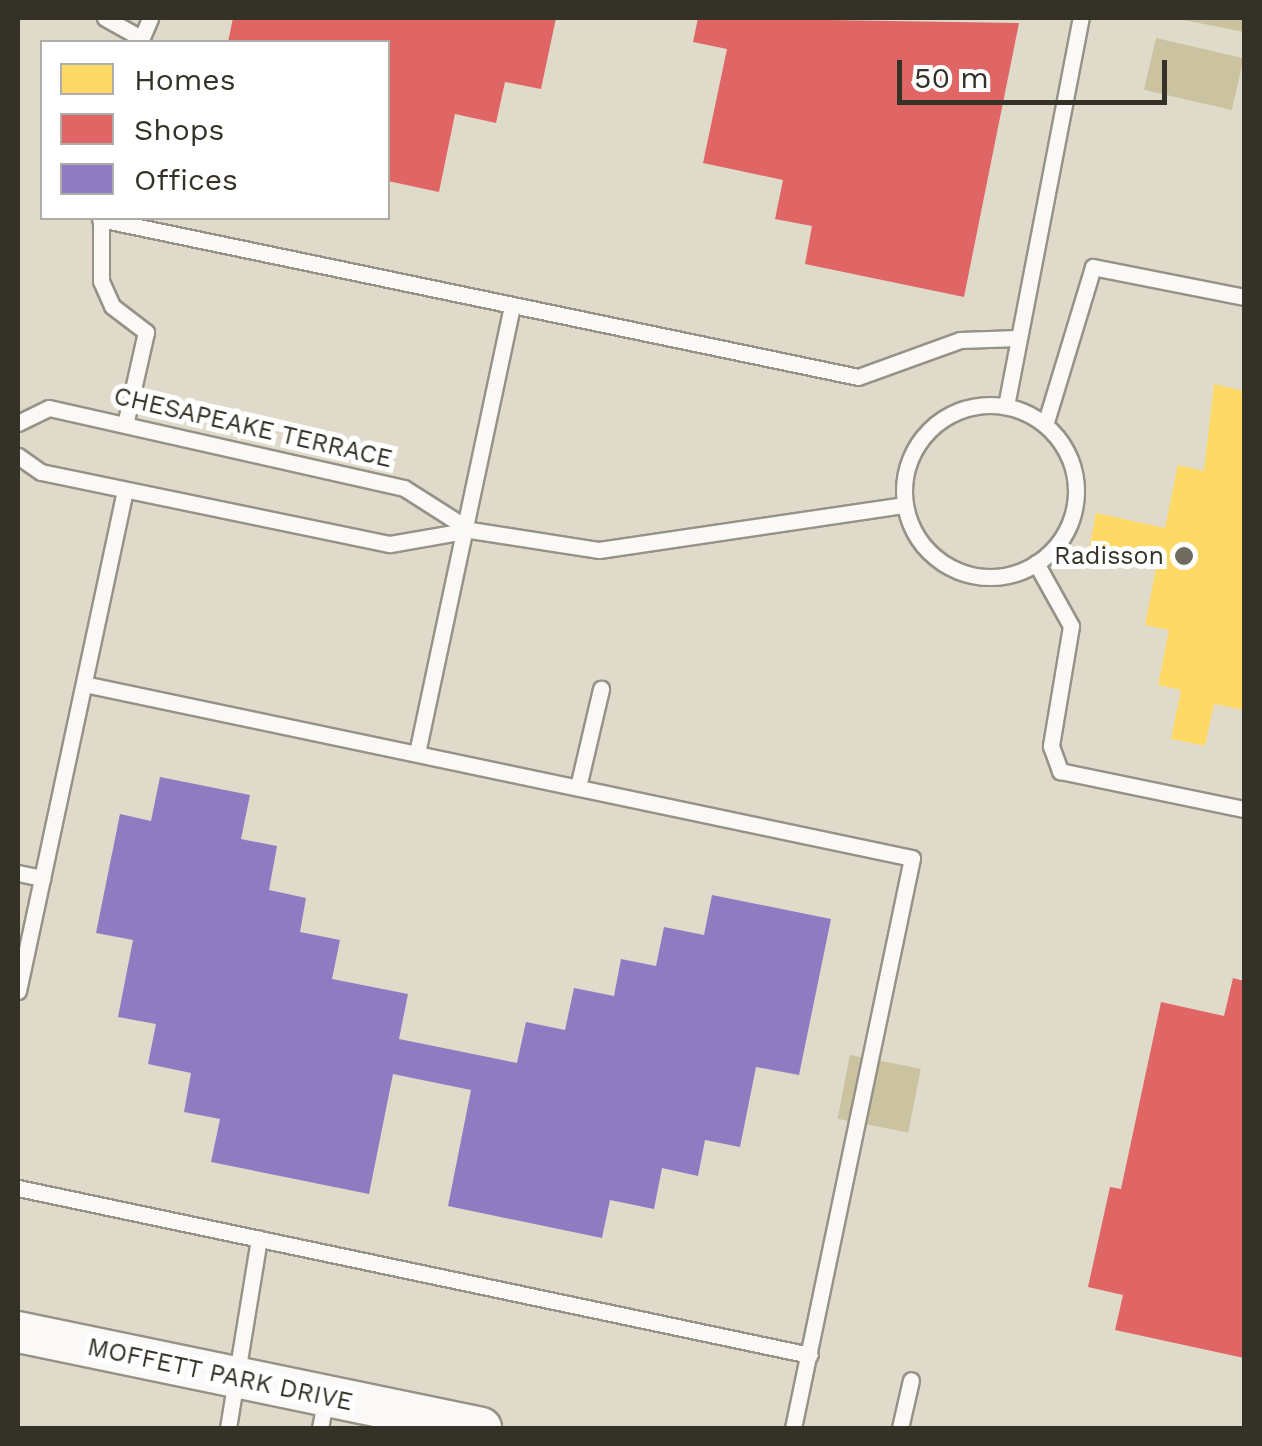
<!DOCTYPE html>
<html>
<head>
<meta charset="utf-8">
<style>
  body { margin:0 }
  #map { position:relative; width:1262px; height:1446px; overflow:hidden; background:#dfdaca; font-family:"Work Sans",sans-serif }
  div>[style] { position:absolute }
  .green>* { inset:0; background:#cbc2a0; transform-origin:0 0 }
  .homes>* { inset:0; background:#ffd966 }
  .shops>* { inset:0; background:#e06666 }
  .offices>* { inset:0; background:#8e7cc3 }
  .roads { filter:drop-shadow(2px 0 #969286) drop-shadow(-2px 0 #969286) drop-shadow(0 2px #969286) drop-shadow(0 -2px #969286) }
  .service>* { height:15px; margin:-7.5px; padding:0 7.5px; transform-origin:7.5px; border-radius:7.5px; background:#faf9f7 }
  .service>.ring { margin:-7.5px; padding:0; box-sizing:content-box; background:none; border:15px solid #faf9f7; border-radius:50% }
  .tertiary>* { height:40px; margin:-20px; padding:0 20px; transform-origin:20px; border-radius:20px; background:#faf9f7 }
  .dots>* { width:28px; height:28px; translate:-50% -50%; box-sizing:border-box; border:5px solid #fff; border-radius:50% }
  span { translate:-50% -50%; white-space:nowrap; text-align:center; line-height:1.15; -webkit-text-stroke:10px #fff; paint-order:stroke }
  .street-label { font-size:25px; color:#343126 }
  .poi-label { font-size:25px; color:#343126 }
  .right { translate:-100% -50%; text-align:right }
  .frame { position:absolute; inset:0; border:20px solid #343126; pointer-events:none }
  .legend { position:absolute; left:40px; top:40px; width:350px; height:180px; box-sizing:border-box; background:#fff; border:2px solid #aeada8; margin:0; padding:12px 18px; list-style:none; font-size:30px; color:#343126 }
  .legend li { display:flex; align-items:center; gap:20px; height:50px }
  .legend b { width:50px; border:2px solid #aeada8 }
  .scale { position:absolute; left:897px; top:60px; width:270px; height:45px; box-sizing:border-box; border:5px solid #343126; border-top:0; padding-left:12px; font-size:30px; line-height:35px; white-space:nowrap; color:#343126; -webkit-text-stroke:8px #fff; paint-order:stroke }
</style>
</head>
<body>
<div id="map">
  <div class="green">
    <i style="clip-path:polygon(1174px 18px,1244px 18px,1244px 32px)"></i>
    <i style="left:1156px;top:38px;width:90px;height:53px;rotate:13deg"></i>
    <i style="left:850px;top:1055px;width:72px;height:65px;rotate:11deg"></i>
  </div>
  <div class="homes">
    <i style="clip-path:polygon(1214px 384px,1244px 391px,1244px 710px,1214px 704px,1205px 746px,1171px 739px,1181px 690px,1158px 685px,1169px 630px,1145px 625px,1157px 563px,1089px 549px,1096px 513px,1165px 528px,1178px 465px,1204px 471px)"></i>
  </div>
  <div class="shops">
    <i style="clip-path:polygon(233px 18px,556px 18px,541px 89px,505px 82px,496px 123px,455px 114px,439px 192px,388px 181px,388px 42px,228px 42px)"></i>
    <i style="clip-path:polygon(698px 18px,1019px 23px,964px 297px,805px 264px,812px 226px,775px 219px,783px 180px,703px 163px,727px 49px,693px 42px)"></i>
    <i style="clip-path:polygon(1233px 978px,1244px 981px,1244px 1358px,1115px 1330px,1123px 1295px,1088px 1287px,1110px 1187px,1121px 1189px,1161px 1002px,1224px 1016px)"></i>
  </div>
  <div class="offices">
    <i style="clip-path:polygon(160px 777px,250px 795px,241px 839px,277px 846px,269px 890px,306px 898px,300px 932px,340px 940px,332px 979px,408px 994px,399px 1039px,517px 1063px,526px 1022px,565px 1030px,574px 988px,614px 996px,621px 959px,656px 966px,664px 927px,704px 935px,712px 895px,831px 919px,799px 1075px,756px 1067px,740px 1147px,705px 1140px,698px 1176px,662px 1168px,654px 1209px,610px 1200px,602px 1238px,448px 1206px,471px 1090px,393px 1074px,369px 1194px,211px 1162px,220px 1119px,184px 1112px,191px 1073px,148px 1064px,156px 1024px,118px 1017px,133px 940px,96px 933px,120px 814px,151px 821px)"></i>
  </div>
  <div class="roads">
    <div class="service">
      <i style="left:105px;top:18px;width:41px;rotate:29.1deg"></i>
      <i style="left:140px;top:42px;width:26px;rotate:-67deg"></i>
      <i style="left:101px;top:218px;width:63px;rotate:90deg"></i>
      <i style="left:101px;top:281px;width:27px;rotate:66deg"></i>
      <i style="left:112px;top:306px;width:43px;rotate:37.4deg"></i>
      <i style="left:146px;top:332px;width:95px;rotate:102.7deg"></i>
      <i style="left:100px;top:219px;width:774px;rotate:11.77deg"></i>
      <i style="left:858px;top:377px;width:109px;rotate:-19.9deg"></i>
      <i style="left:960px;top:340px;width:58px;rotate:-2deg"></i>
      <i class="ring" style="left:904px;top:405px;width:157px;height:157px"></i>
      <i style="left:1006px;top:406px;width:395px;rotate:-79.1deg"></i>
      <i style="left:18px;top:423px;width:34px;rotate:-26deg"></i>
      <i style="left:49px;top:408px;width:364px;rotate:12.7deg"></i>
      <i style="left:404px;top:488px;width:78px;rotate:32.5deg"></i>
      <i style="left:1045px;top:425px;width:165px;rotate:-73.1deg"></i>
      <i style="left:1093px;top:267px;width:154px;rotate:11.2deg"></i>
      <i style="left:18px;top:456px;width:28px;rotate:35deg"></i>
      <i style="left:41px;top:472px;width:356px;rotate:11.7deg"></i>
      <i style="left:390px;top:544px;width:81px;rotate:-9.9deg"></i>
      <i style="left:470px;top:530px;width:131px;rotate:8.8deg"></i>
      <i style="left:599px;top:550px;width:309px;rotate:-8.4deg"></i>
      <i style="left:1036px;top:563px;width:72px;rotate:60.9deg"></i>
      <i style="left:1071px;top:626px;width:122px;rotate:99.5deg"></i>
      <i style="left:1051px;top:746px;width:27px;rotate:70deg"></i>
      <i style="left:1060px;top:771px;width:188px;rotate:11.7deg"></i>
      <i style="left:84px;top:684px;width:846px;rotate:11.87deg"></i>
      <i style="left:912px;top:858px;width:582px;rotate:101.79deg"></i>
      <i style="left:417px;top:753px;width:456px;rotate:-78deg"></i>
      <i style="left:578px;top:787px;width:101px;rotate:-76.8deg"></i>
      <i style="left:18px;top:873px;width:25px;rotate:12deg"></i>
      <i style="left:18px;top:991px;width:512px;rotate:-77.94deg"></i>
      <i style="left:18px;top:1188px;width:809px;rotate:11.91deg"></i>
      <i style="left:228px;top:1428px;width:192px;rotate:-80.7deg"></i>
      <i style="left:320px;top:1428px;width:31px;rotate:-79deg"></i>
      <i style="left:900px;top:1428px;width:49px;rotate:-77.1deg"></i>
    </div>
    <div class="tertiary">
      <i style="left:18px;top:1332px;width:473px;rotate:11.7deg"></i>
    </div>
  </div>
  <div class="dots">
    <i style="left:1184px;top:556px;background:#706c5f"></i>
  </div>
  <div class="street-label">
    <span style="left:253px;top:428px;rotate:13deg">CHESAPEAKE TERRACE</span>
    <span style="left:220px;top:1375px;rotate:12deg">MOFFETT PARK DRIVE</span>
  </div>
  <div class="poi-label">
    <span class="right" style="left:1164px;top:556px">Radisson</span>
  </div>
  <div class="frame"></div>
  <ul class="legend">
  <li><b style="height:28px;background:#ffd966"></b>Homes</li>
  <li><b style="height:28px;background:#e06666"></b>Shops</li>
  <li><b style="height:28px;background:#8e7cc3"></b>Offices</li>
  </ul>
  <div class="scale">50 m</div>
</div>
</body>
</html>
